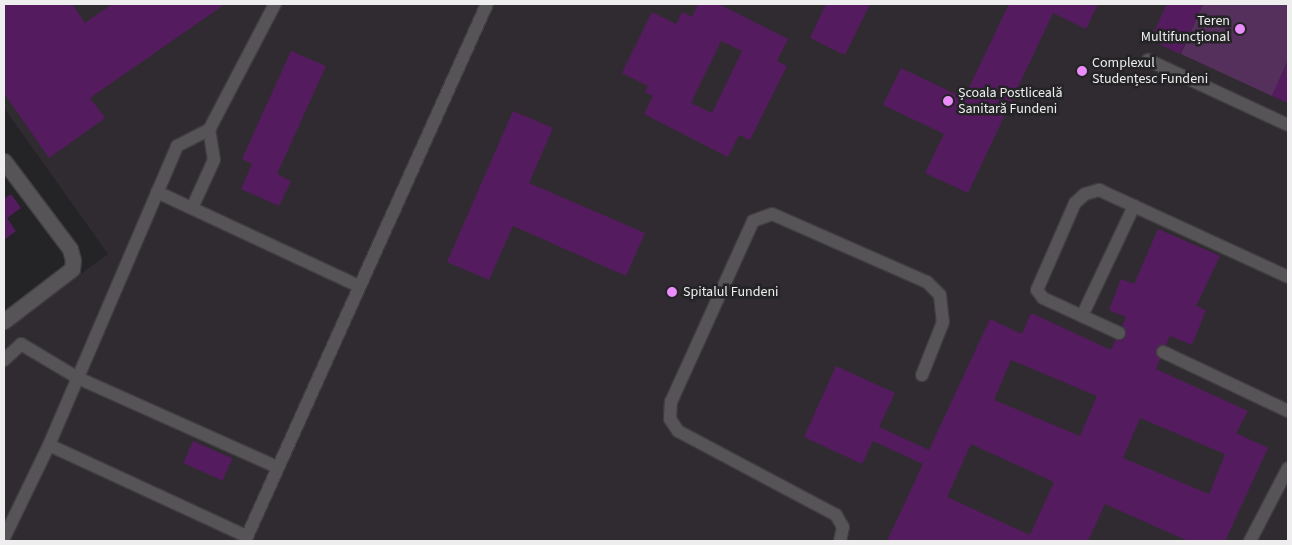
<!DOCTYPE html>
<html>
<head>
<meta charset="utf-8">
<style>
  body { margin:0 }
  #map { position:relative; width:1292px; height:545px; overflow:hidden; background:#242325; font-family:"Source Sans 3",sans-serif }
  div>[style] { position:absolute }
  .built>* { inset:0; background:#302b31 }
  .green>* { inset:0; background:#56305c }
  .building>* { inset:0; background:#551b5f; transform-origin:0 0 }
  .roads { filter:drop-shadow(1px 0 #403e40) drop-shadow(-1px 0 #403e40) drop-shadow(0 1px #403e40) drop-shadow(0 -1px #403e40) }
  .service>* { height:12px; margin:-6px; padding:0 6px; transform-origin:6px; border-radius:6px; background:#565457 }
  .minor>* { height:15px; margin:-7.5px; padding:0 7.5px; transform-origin:7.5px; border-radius:7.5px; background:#565457 }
  .dots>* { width:14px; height:14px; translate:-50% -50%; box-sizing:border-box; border:2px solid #242325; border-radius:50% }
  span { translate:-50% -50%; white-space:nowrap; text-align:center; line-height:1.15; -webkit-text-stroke:5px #242325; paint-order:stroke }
  .poi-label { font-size:14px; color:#efeeef }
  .right { translate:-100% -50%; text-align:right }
  .left { translate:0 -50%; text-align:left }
  .frame { position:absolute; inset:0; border:5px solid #efeeef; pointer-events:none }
</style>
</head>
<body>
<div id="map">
  <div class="built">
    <i style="clip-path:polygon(4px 4px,1288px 4px,1288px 541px,4px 541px,4px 330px,108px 254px,4px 108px)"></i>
  </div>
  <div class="green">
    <i style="clip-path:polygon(1203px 4px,1288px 4px,1288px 60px,1272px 96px,1181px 54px)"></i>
  </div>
  <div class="building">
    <i style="clip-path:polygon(4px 4px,72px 4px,85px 23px,112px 4px,225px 4px,90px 98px,105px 118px,49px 158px,4px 93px)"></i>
    <i style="clip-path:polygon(evenodd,698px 4px,719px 4px,788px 39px,777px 61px,787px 66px,750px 140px,739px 135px,728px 157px,644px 114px,653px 96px,645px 92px,648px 86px,622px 73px,652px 12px,676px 24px,682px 12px,692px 17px,698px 4px,721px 41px,742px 51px,712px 113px,691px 103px,721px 41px)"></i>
    <i style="clip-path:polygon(826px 4px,870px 4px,845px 55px,810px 38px)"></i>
    <i style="clip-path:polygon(1009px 4px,1098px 4px,1086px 29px,1053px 13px,968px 193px,925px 173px,944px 134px,883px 105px,901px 68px,964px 98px)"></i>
    <i style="clip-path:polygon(1167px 4px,1203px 4px,1180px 54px,1150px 40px)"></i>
    <i style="clip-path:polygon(291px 51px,326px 66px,277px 174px,291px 181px,279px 206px,241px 189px,252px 164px,242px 159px)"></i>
    <i style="clip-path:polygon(1288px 60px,1288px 103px,1272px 96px)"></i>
    <i style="clip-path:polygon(513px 111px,553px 128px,529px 183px,645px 233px,626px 276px,513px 226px,489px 280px,447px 262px)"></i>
    <i style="clip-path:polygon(11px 194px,21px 208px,7px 218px,16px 231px,4px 240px,4px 199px)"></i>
    <i style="clip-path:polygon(evenodd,1158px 229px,1220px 256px,1196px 306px,1206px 310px,1192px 345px,1170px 336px,1156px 369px,1248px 411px,1236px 433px,1268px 448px,1225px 541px,1188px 541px,1105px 504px,1088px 541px,887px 541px,923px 464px,873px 441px,862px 464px,804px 437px,836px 366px,895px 393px,879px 427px,929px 450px,990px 319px,1022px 334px,1031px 313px,1111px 350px,1126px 317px,1109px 310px,1121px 279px,1134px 284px,1158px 229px,1011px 360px,1097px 396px,1080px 436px,994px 400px,1011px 360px,1158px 229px,1140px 418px,1225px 454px,1209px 494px,1123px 458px,1140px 418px,1158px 229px,971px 444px,1054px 482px,1030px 535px,947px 497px,971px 444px)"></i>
    <i style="left:193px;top:441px;width:43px;height:24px;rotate:24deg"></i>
  </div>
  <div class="roads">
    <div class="service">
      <i style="left:1148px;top:60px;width:154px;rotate:24.9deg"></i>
      <i style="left:157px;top:192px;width:223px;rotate:25deg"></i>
      <i style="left:192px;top:208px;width:53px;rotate:-65.4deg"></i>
      <i style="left:214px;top:160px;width:30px;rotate:-99deg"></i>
      <i style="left:1082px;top:316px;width:122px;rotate:-64.7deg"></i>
      <i style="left:1119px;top:333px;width:84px;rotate:-155.3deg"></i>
      <i style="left:1043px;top:298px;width:10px;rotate:-127deg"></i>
      <i style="left:1037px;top:290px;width:95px;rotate:-66.4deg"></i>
      <i style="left:1075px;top:203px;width:13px;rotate:-42deg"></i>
      <i style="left:1085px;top:194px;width:15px;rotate:-16deg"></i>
      <i style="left:1099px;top:190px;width:208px;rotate:24.7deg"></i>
      <i style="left:1163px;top:352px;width:138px;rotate:25.3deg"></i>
      <i style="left:4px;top:360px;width:23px;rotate:-43deg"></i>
      <i style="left:21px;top:344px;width:66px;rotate:30.8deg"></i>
      <i style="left:78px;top:378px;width:218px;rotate:24.1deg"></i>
      <i style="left:49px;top:445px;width:217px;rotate:24.8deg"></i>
      <i style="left:4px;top:538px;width:103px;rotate:-64.2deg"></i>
      <i style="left:49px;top:445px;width:325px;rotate:-66.8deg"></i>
      <i style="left:177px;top:146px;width:36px;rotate:-27deg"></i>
      <i style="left:209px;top:130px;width:142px;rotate:-62.4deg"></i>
      <i style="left:245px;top:541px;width:589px;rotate:-65.74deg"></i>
      <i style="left:840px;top:541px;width:14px;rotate:-78deg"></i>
      <i style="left:843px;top:527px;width:14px;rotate:-120deg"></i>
      <i style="left:836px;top:515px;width:179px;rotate:-152deg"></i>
      <i style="left:678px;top:431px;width:14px;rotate:-124deg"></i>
      <i style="left:670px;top:419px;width:17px;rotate:-87deg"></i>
      <i style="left:671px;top:402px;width:199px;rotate:-65.6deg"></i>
      <i style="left:753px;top:221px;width:20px;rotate:-20deg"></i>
      <i style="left:772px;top:214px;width:169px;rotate:23.7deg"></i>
      <i style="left:927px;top:282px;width:18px;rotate:45deg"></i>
      <i style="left:940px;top:295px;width:27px;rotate:84deg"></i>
      <i style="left:943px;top:322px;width:57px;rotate:111.6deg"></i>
      <i style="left:1250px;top:541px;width:82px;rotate:-62.5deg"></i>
    </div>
    <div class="minor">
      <i style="left:4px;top:161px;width:110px;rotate:53.1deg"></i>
      <i style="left:70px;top:249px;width:11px;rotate:75deg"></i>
      <i style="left:73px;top:260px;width:9px;rotate:96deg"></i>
      <i style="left:72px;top:269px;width:86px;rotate:142.6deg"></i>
    </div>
  </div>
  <div class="dots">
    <i style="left:1240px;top:29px;background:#eb8dfb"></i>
    <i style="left:1082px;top:71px;background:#eb8dfb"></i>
    <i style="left:948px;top:101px;background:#eb8dfb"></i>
    <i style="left:672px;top:292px;background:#eb8dfb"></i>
  </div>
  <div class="poi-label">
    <span class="right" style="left:1230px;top:29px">Teren<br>Multifuncțional</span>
    <span class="left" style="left:1092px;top:71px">Complexul<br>Studențesc Fundeni</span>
    <span class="left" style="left:958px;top:101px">Școala Postliceală<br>Sanitară Fundeni</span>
    <span class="left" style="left:683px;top:292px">Spitalul Fundeni</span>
  </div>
  <div class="frame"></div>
</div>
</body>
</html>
